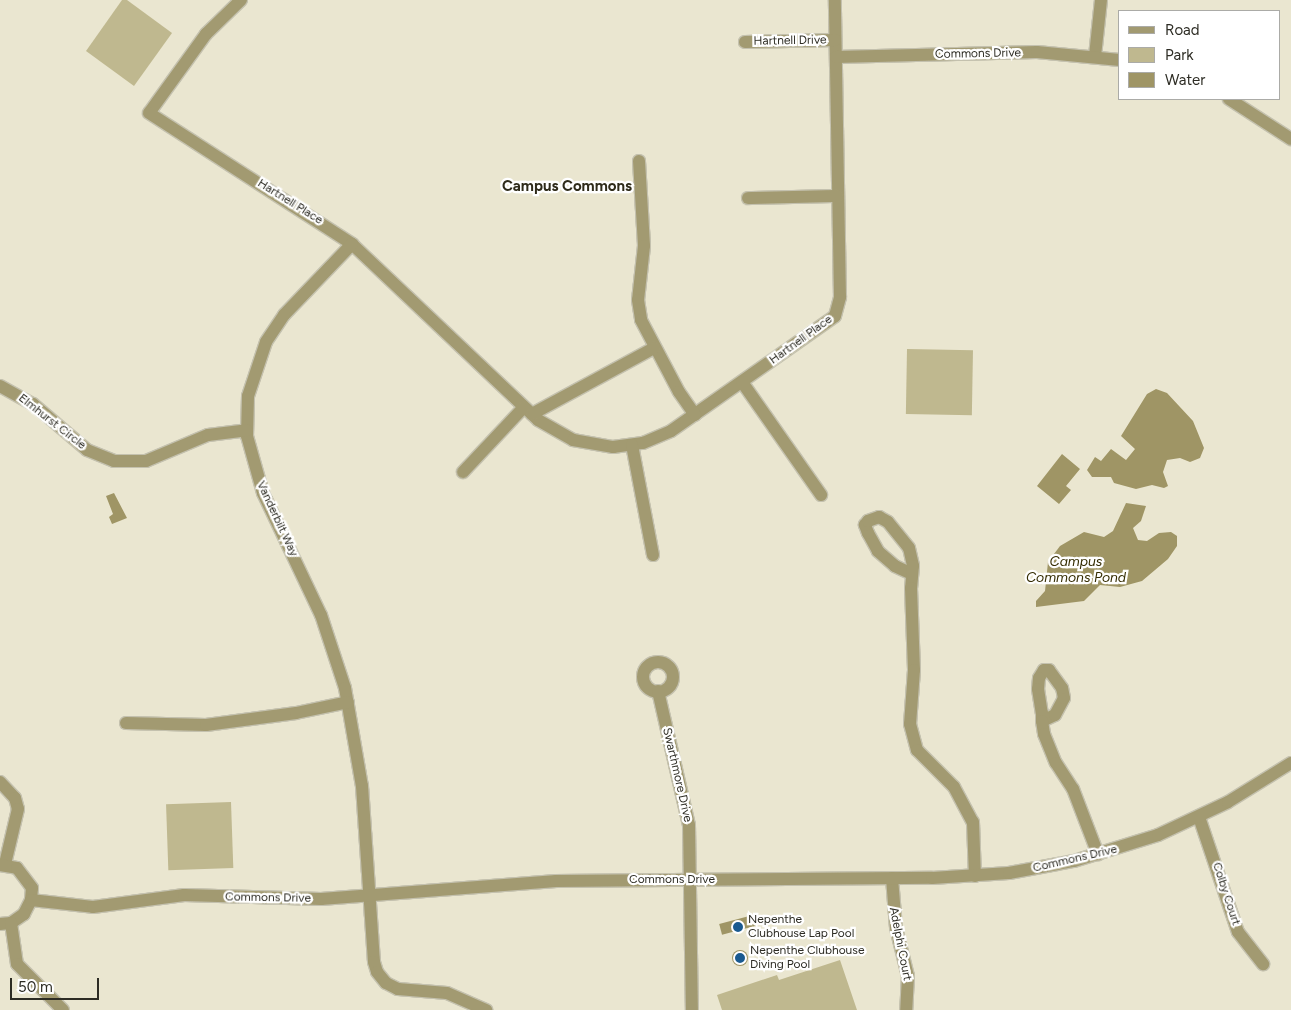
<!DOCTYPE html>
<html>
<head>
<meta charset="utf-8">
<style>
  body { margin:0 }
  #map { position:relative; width:1291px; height:1010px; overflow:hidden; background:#eae6d0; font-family:Figtree,sans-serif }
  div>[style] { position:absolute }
  .green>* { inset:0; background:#bfb88f; transform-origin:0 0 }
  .water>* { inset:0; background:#9f9565; transform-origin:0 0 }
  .round { border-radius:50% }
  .roads { filter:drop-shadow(1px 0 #c4c1ae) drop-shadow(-1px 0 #c4c1ae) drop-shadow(0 1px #c4c1ae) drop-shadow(0 -1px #c4c1ae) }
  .minor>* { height:12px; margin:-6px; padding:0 6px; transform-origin:6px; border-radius:6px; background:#a29a71 }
  .minor>.ring { margin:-6px; padding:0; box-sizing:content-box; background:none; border:12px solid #a29a71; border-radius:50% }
  .dots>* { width:14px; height:14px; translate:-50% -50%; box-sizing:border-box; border:2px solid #fff; border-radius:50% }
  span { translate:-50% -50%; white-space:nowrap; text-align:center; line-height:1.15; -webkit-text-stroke:4.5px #fff; paint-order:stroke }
  .street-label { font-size:12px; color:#2d2c24 }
  .poi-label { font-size:12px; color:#2d2c24 }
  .left { translate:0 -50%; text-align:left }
  .water-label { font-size:14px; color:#352d03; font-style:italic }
  .quarter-label { font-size:15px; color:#2f2b1a; font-weight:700 }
  .legend { position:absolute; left:1118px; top:10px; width:162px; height:90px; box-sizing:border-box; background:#fff; border:1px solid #ababa7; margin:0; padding:6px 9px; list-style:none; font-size:15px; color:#2d2c24 }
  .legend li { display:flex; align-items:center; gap:10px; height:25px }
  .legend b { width:25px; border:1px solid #ababa7 }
  .scale { position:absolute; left:10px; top:978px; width:89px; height:22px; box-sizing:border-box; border:2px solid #2d2c24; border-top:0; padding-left:6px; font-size:15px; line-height:18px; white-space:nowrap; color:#2d2c24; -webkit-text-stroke:4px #fff; paint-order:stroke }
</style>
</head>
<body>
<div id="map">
  <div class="green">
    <i style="clip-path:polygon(122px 0,127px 0,172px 33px,134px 86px,86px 51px)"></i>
    <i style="left:907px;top:349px;width:66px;height:65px;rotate:1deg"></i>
    <i style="left:231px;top:802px;width:66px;height:65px;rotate:88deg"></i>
    <i style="clip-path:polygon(840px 960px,857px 1010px,722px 1010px,717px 995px,777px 975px,779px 980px)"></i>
  </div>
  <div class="water">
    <i style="clip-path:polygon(1156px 389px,1167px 393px,1193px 421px,1204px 448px,1200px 458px,1190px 462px,1180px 458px,1167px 460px,1163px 472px,1168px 486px,1164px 488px,1152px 485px,1136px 489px,1114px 483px,1111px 477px,1092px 477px,1087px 470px,1095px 457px,1101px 461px,1111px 449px,1126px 460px,1135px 449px,1121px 436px,1147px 394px)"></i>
    <i style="clip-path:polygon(1062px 454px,1080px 469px,1066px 486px,1071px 490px,1059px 504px,1037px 486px)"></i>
    <i style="clip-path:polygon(114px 493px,127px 518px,112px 524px,109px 517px,113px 514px,106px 496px)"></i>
    <i style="clip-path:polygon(1126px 503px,1146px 506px,1141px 521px,1133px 528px,1138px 540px,1147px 541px,1159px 533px,1171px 532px,1177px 536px,1177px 546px,1168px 559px,1142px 581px,1120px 587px,1100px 585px,1084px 601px,1036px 607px,1036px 601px,1045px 591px,1048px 562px,1060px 546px,1084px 532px,1104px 537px,1113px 531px)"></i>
    <i style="left:753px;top:915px;width:11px;height:35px;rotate:75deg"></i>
    <i class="round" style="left:732px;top:950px;width:16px;height:16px"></i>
  </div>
  <div class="roads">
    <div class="minor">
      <i style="left:241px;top:0;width:49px;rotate:135.8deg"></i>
      <i style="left:206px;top:34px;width:97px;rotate:125.8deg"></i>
      <i style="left:149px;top:113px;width:242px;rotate:32.8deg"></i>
      <i style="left:352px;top:244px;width:256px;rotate:43.4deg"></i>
      <i style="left:538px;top:420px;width:40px;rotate:29.7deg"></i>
      <i style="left:573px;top:440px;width:41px;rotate:9.9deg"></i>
      <i style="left:613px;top:447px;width:30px;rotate:-8deg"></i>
      <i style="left:643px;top:443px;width:30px;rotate:-23deg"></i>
      <i style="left:671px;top:431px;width:200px;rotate:-35deg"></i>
      <i style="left:835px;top:316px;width:20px;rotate:-75deg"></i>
      <i style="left:840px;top:297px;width:297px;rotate:-91deg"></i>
      <i style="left:745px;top:42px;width:90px;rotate:-1.3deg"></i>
      <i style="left:1095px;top:56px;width:56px;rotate:-83.9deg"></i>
      <i style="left:836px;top:57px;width:201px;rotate:-1.4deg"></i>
      <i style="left:1037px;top:52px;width:83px;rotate:5.5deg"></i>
      <i style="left:1229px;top:99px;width:74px;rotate:32.8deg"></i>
      <i style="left:639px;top:161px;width:85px;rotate:86.6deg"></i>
      <i style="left:644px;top:246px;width:54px;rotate:96.3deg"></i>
      <i style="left:638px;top:300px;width:20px;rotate:81deg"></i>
      <i style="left:641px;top:320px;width:81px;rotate:62.2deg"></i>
      <i style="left:679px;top:392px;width:28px;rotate:55deg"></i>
      <i style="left:748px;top:198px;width:90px;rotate:-1.3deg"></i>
      <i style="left:352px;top:244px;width:98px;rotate:133.8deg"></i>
      <i style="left:284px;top:315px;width:32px;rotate:124deg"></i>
      <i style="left:266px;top:342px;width:57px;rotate:108.4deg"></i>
      <i style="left:248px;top:396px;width:40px;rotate:91.4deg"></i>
      <i style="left:247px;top:436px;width:59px;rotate:74.3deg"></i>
      <i style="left:263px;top:493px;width:135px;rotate:64.6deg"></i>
      <i style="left:321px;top:615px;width:77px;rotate:71.8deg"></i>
      <i style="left:345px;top:688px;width:99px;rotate:80.2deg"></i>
      <i style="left:362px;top:786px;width:176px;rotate:86.1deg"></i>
      <i style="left:374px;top:962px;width:10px;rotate:73deg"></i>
      <i style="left:377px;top:972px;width:14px;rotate:51deg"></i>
      <i style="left:386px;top:983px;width:13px;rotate:27deg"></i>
      <i style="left:398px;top:989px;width:49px;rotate:4.7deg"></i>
      <i style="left:447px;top:993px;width:43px;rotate:23.6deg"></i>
      <i style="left:742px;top:382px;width:138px;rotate:55deg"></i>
      <i style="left:0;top:386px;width:38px;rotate:29deg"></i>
      <i style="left:33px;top:404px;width:71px;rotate:40.4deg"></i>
      <i style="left:87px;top:450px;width:29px;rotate:22deg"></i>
      <i style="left:114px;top:461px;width:32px"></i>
      <i style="left:146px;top:461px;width:67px;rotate:-22.8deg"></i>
      <i style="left:208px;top:435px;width:39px;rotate:-7deg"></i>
      <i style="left:532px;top:414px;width:139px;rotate:-28.4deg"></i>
      <i style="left:632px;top:445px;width:112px;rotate:79.2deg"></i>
      <i style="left:463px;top:472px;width:89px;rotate:-46.8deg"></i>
      <i style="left:912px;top:574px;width:19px;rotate:-155deg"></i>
      <i style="left:895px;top:566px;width:23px;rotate:-139deg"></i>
      <i style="left:878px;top:551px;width:21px;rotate:-119deg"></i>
      <i style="left:868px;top:533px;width:9px;rotate:-111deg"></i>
      <i style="left:865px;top:525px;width:5px;rotate:-53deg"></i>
      <i style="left:868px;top:521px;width:12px;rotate:-20deg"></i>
      <i style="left:879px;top:517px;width:10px;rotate:29deg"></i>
      <i style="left:888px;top:522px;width:33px;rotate:51deg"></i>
      <i style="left:909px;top:548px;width:18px;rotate:77deg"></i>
      <i style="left:913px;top:566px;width:22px;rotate:95deg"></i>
      <i style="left:911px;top:588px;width:82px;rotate:87.9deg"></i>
      <i style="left:914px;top:670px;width:54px;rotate:94.2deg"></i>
      <i style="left:910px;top:724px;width:27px;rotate:75deg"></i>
      <i style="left:917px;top:750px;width:52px;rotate:45deg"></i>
      <i style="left:954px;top:787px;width:40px;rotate:62deg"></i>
      <i style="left:973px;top:822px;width:54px;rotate:87.9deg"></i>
      <i class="ring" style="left:643px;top:662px;width:18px;height:18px"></i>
      <i style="left:658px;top:691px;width:138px;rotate:77deg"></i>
      <i style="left:689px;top:825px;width:185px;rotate:89.1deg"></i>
      <i style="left:1042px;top:721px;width:14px;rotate:-25deg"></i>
      <i style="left:1055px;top:715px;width:19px;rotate:-62deg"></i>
      <i style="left:1064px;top:698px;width:10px;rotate:-101deg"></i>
      <i style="left:1062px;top:688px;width:22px;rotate:-126deg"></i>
      <i style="left:1049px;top:670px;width:5px;rotate:180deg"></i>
      <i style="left:1044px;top:670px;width:9px;rotate:122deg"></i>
      <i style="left:1039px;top:678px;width:11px;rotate:95deg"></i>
      <i style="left:1038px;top:689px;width:24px;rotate:81deg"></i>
      <i style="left:1042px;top:713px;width:8px;rotate:90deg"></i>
      <i style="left:1042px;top:721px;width:13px;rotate:81deg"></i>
      <i style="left:1044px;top:734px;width:31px;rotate:68deg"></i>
      <i style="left:1056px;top:763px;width:31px;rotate:57deg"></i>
      <i style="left:1073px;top:789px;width:70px;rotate:69deg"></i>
      <i style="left:126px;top:723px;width:80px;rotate:1.4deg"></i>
      <i style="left:206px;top:725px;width:91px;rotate:-7.6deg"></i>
      <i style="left:296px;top:713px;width:53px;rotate:-11.9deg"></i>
      <i style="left:0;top:782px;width:22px;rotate:47deg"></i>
      <i style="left:15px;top:798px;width:11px;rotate:75deg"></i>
      <i style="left:18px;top:809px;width:57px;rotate:103.3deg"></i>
      <i style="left:1199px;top:817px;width:121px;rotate:71.3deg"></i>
      <i style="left:1238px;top:932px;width:41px;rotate:52deg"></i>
      <i style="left:0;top:865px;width:17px;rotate:10deg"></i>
      <i style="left:17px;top:868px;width:25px;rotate:53deg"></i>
      <i style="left:32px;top:888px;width:12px;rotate:95deg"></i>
      <i style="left:31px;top:900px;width:16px;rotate:117deg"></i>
      <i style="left:24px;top:914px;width:16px;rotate:145deg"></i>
      <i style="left:11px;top:923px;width:11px;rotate:175deg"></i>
      <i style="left:892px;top:878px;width:50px;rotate:85.4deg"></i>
      <i style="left:896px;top:928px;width:49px;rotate:76deg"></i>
      <i style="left:908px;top:976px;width:34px;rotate:93deg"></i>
      <i style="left:31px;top:900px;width:62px;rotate:6.4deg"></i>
      <i style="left:93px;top:907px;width:92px;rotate:-7.5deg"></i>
      <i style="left:184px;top:895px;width:137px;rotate:1.7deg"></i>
      <i style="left:321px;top:899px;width:236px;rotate:-4.4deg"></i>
      <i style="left:556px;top:881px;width:376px;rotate:-0.5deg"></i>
      <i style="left:932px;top:878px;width:77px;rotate:-3.7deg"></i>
      <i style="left:1009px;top:873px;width:66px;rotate:-10.5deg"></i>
      <i style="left:1074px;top:861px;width:88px;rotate:-17.2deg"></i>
      <i style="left:1158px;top:835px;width:77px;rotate:-25.2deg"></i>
      <i style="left:1228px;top:802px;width:74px;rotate:-31.8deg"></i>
      <i style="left:11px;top:923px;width:41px;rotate:81.7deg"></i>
      <i style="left:17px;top:964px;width:65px;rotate:45deg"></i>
    </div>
  </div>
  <div class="dots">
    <i style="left:738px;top:927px;background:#1a5a90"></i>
    <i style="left:740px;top:958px;background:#1a5a90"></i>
  </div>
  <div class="street-label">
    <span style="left:790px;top:41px;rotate:-1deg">Hartnell Drive</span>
    <span style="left:978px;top:54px;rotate:-1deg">Commons Drive</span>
    <span style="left:290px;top:202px;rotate:32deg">Hartnell Place</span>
    <span style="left:801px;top:340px;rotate:-36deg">Hartnell Place</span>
    <span style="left:52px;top:422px;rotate:38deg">Elmhurst Circle</span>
    <span style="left:277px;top:519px;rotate:65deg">Vanderbilt Way</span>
    <span style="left:677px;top:775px;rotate:77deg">Swarthmore Drive</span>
    <span style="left:1075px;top:859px;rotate:-13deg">Commons Drive</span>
    <span style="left:672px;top:880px">Commons Drive</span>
    <span style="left:1226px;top:894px;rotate:72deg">Colby Court</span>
    <span style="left:268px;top:898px;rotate:1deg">Commons Drive</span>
    <span style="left:900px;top:944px;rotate:79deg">Adelphi Court</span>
  </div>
  <div class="poi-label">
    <span class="left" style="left:748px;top:927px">Nepenthe<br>Clubhouse Lap Pool</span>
    <span class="left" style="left:750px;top:958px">Nepenthe Clubhouse<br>Diving Pool</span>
  </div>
  <div class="water-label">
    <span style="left:1076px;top:570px">Campus<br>Commons Pond</span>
  </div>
  <div class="quarter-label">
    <span style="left:567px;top:187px">Campus Commons</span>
  </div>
  <ul class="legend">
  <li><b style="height:6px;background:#a29a71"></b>Road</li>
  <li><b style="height:14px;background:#bfb88f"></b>Park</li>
  <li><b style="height:14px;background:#9f9565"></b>Water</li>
  </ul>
  <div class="scale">50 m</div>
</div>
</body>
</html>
